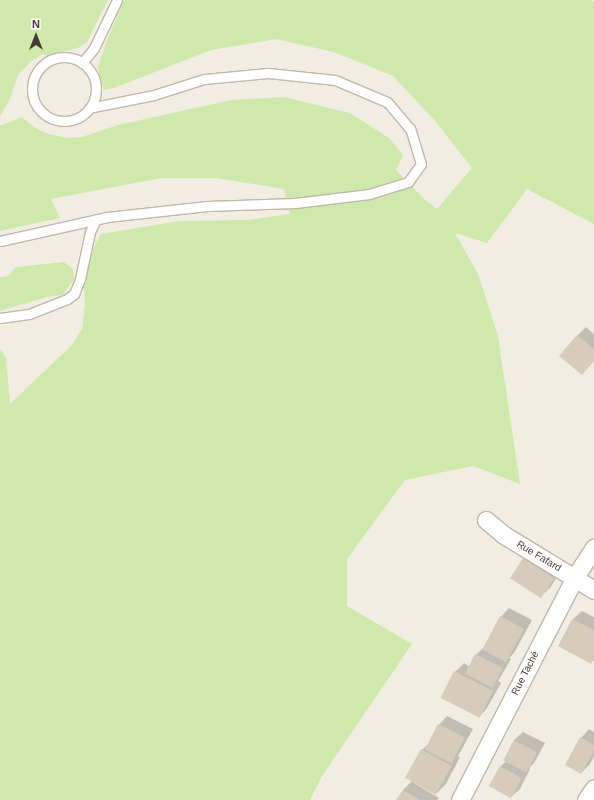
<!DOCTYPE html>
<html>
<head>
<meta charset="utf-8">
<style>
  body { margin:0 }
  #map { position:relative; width:594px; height:800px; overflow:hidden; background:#f2ede3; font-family:Arial,sans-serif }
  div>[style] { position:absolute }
  .green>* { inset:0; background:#cfe8ab }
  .shadow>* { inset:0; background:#0003 }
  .building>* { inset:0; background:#d7cbbb; transform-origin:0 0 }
  .roads { filter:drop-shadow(1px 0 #c0b7a9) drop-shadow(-1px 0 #c0b7a9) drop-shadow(0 1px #c0b7a9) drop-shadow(0 -1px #c0b7a9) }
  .service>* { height:9px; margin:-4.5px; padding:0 4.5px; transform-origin:4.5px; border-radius:4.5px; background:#fff }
  .service>.ring { margin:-4.5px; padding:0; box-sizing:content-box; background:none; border:9px solid #fff; border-radius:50% }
  .minor>* { height:17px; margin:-8.5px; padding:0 8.5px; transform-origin:8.5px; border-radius:8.5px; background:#fff }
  span { translate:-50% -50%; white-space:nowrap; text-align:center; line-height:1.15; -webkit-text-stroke:3.5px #fff; paint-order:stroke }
  .street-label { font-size:10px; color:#443d33 }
  .north { position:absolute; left:16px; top:16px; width:40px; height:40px; -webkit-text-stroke:3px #fff; paint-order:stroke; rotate:0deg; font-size:11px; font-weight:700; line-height:16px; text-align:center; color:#443d33 }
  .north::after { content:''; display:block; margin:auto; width:14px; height:18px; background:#443d33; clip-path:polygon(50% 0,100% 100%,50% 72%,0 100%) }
</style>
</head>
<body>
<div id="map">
  <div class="green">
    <i style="clip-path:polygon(0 0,108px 0,87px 42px,78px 48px,47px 56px,43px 54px,30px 62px,18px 75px,10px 99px,0 116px)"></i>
    <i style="clip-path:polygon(124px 0,592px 0,594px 2px,594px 224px,527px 189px,487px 243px,455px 233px,478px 274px,498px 336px,520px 484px,473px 466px,405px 480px,347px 559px,347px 606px,412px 644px,322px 776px,310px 800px,0 800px,0 349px,6px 358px,10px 404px,72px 345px,82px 329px,85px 304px,83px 268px,101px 234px,180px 221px,249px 220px,290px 214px,284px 189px,217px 178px,161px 178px,51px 199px,60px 218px,0 231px,0 126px,22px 117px,34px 127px,45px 133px,67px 138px,82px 137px,118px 125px,231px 100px,284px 97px,350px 113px,389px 138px,403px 155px,396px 170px,424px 199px,437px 209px,472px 168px,436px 122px,393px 76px,334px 52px,276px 39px,211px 50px,114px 88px,104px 90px,100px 79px,98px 67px,106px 43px)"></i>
    <i style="clip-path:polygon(64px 262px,73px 269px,74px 279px,63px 295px,47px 297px,0 311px,0 277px,8px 276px,16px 267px)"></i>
  </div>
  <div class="shadow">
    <i style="clip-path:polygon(586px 327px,594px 334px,594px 361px,582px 374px,577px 336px)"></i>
    <i style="clip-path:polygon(533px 550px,562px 569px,550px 588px,541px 596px,524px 559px)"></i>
    <i style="clip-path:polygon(509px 608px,532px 620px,514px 653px,509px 658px,511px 659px,498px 681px,501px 683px,487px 708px,479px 717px,455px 672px,464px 663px,470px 667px,476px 655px,485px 646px,501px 617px)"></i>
    <i style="clip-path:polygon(582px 611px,594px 617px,594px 660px,591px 663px,559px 646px,573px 619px)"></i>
    <i style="clip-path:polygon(447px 716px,473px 729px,458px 756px,460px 757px,446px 784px,437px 793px,415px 781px,414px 783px,439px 798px,437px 800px,397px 800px,403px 790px,413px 780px,422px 750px,429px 743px,439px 725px)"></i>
    <i style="clip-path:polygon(589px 729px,594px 732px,594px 756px,590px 764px,581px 773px,581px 738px)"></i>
    <i style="clip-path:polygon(523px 732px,545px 743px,534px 763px,529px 768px,530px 769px,520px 789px,511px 797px,490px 786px,501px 766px,506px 761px,514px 740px)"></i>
  </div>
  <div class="building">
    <i style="clip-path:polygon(577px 335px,594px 349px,594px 361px,582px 375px,559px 356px)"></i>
    <i style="left:523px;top:558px;width:37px;height:24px;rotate:33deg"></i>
    <i style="left:500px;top:616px;width:27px;height:38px;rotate:28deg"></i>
    <i style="clip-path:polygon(572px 619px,594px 630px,594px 659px,591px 664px,558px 646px)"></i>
    <i style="left:475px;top:654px;width:31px;height:22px;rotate:27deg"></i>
    <i style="left:454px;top:671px;width:44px;height:30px;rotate:27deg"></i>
    <i style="left:438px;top:724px;width:30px;height:29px;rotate:27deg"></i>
    <i style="clip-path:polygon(580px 737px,594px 745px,594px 751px,581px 774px,565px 765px)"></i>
    <i style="left:514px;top:740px;width:26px;height:23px;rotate:28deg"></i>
    <i style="left:421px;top:749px;width:35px;height:33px;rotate:29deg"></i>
    <i style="left:500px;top:766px;width:25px;height:23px;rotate:29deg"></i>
    <i style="clip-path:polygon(403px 790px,420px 800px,396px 800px)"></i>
  </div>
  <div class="roads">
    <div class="service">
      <i class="ring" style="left:32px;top:57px;width:55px;height:55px"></i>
      <i style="left:82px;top:63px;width:19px;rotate:-51deg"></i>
      <i style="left:94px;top:48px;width:53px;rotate:-64.4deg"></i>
      <i style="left:0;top:241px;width:110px;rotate:-12.6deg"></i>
      <i style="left:107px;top:217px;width:101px;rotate:-6.3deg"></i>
      <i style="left:207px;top:206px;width:88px;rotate:-2deg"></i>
      <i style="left:295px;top:203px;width:75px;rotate:-6.9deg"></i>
      <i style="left:369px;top:194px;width:41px;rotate:-17.1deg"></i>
      <i style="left:408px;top:182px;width:22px;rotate:-54deg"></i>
      <i style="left:421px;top:164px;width:37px;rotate:-107deg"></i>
      <i style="left:410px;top:129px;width:35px;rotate:-130deg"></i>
      <i style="left:387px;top:102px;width:56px;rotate:-157.1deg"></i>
      <i style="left:335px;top:80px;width:67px;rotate:-174deg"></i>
      <i style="left:268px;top:73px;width:64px;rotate:174.6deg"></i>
      <i style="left:204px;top:79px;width:52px;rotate:162.3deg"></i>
      <i style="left:154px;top:95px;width:66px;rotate:168.7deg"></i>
      <i style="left:0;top:318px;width:29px;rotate:-8deg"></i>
      <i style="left:29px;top:314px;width:41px;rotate:-21.5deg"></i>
      <i style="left:67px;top:299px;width:9px;rotate:-36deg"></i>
      <i style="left:74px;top:294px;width:16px;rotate:-68deg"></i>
      <i style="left:80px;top:279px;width:48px;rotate:-78deg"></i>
      <i style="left:90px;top:232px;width:14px;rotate:-65deg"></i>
    </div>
    <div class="minor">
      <i style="left:486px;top:520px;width:23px;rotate:40deg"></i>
      <i style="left:504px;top:535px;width:105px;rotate:31.4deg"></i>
      <i style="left:460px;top:800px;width:251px;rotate:-62.7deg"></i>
      <i style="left:575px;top:577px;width:35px;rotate:-57deg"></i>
      <i style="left:586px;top:800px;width:14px;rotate:-56deg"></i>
    </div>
  </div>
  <div class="street-label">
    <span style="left:539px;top:556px;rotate:31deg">Rue Fafard</span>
    <span style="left:525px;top:673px;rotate:-63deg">Rue Taché</span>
  </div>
  <div class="north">N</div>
</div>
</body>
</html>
